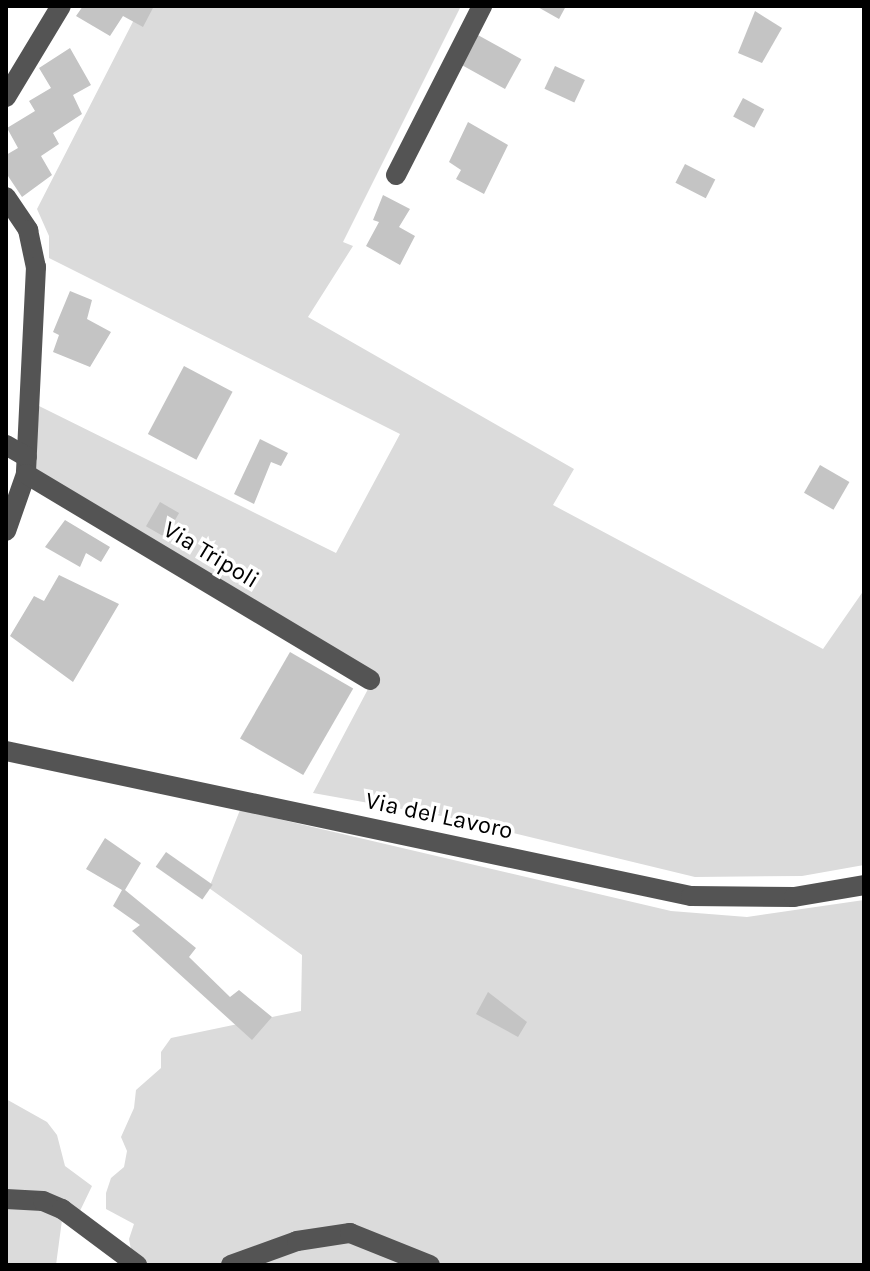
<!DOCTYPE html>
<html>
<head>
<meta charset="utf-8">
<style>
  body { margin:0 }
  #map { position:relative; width:870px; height:1271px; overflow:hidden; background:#fff; font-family:Karla,sans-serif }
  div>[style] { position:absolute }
  .green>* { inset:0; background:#dbdbdb }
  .building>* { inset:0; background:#c4c4c4; transform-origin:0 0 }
  .minor>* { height:20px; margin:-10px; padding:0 10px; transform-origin:10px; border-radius:10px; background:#545454 }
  span { translate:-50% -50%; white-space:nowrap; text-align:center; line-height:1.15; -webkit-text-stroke:7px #fff; paint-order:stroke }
  .street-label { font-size:24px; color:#000 }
  .frame { position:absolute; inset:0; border:8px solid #000; pointer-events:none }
</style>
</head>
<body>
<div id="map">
  <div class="green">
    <i style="clip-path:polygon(141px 6px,461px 6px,343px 242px,353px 246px,308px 317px,574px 469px,553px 505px,823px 649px,864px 590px,864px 865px,802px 876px,695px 877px,447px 817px,313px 793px,376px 674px,34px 476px,39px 406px,336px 553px,400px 434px,49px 258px,49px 236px,37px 209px)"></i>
    <i style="clip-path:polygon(240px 810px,671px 911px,747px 917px,864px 900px,864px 1265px,134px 1265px,129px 1239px,134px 1224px,106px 1209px,106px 1193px,111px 1178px,124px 1167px,127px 1151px,121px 1137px,134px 1108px,136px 1090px,161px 1068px,161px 1052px,171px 1038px,301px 1011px,302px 955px,209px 888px)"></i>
    <i style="clip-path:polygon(6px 1099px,47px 1122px,57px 1135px,65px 1166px,92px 1186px,78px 1215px,62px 1220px,56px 1265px,6px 1265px)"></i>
  </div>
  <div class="building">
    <i style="clip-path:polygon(83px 6px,154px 6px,143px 27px,123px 16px,110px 36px,76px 16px)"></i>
    <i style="clip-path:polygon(536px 6px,566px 6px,559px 19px)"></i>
    <i style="clip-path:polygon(755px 11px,782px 28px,762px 63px,738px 53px)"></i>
    <i style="left:476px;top:34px;width:52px;height:34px;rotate:29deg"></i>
    <i style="clip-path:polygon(70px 48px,91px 85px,73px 95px,82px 114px,53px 133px,59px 144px,41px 156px,52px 175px,22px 197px,6px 173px,6px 155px,18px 148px,7px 128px,35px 111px,29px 101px,51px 88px,39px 68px)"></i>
    <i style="left:555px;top:66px;width:33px;height:25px;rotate:25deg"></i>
    <i style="left:743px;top:98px;width:24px;height:21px;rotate:28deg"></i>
    <i style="clip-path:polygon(468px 122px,508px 145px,484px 194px,456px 179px,461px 170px,449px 162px)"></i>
    <i style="left:685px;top:164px;width:34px;height:21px;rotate:27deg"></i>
    <i style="clip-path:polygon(383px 195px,410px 209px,399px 227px,415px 236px,400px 265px,366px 246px,379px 222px,373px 220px)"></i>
    <i style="clip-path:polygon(70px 291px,92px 300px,87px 319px,111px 332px,90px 367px,53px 352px,59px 335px,53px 332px)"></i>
    <i style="left:184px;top:366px;width:55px;height:77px;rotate:28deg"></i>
    <i style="clip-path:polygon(260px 439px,288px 453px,281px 466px,271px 462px,254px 504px,234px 494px)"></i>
    <i style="left:820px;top:465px;width:34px;height:32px;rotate:30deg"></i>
    <i style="left:160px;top:502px;width:22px;height:28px;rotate:30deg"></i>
    <i style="clip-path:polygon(65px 520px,110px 547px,101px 562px,86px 553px,80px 567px,45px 547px)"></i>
    <i style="clip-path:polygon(59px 575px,119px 604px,73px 682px,10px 636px,34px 596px,44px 601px)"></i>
    <i style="left:290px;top:652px;width:73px;height:100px;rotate:30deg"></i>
    <i style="clip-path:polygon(105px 838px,141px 863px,125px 890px,196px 948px,189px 957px,230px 997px,239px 990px,272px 1017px,252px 1040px,132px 931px,140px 925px,113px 906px,122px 890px,86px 869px)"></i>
    <i style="left:166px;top:852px;width:57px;height:18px;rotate:35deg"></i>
    <i style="clip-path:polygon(488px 992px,527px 1022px,518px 1037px,476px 1014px)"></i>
  </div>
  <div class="minor">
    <i style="left:6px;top:97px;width:106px;rotate:-58.9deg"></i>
    <i style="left:396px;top:175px;width:190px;rotate:-63deg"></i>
    <i style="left:6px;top:197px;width:40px;rotate:56deg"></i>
    <i style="left:28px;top:230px;width:38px;rotate:78deg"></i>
    <i style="left:36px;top:267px;width:207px;rotate:92.8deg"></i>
    <i style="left:26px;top:474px;width:60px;rotate:109.3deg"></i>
    <i style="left:6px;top:445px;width:24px;rotate:30deg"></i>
    <i style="left:26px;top:474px;width:401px;rotate:30.9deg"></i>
    <i style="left:6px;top:751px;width:700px;rotate:11.95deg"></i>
    <i style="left:691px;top:896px;width:103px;rotate:0.6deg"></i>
    <i style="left:794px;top:897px;width:71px;rotate:-9.7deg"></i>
    <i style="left:6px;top:1199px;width:37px;rotate:3deg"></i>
    <i style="left:43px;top:1201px;width:21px;rotate:23deg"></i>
    <i style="left:62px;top:1209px;width:94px;rotate:36.7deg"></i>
    <i style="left:231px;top:1265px;width:70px;rotate:-20deg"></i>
    <i style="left:297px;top:1241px;width:54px;rotate:-8.6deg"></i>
    <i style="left:350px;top:1233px;width:86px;rotate:21.8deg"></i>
  </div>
  <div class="street-label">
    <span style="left:211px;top:555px;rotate:31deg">Via Tripoli</span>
    <span style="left:439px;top:816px;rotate:12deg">Via del Lavoro</span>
  </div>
  <div class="frame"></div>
</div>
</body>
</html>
